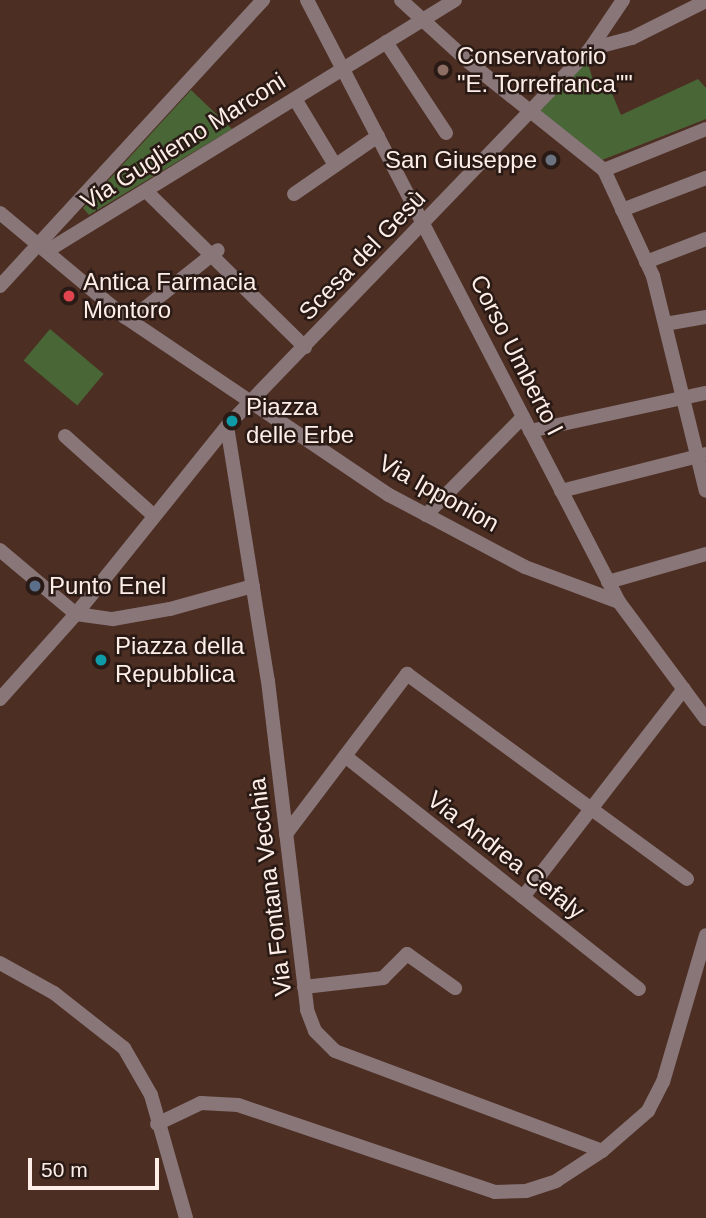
<!DOCTYPE html>
<html>
<head>
<meta charset="utf-8">
<style>
  body { margin:0 }
  #map { position:relative; width:706px; height:1218px; overflow:hidden; background:#4d2e23; font-family:Helvetica,sans-serif }
  div>[style] { position:absolute }
  .green>* { inset:0; background:#496636; transform-origin:0 0 }
  .street>* { height:14px; margin:-7px; padding:0 7px; transform-origin:7px; border-radius:7px; background:#887679 }
  .dots>* { width:19px; height:19px; translate:-50% -50%; box-sizing:border-box; border:4px solid #291a15; border-radius:50% }
  span { translate:-50% -50%; white-space:nowrap; text-align:center; line-height:1.15; -webkit-text-stroke:5px #291a15; paint-order:stroke }
  .poi-label { font-size:24px; color:#ffeee8 }
  .left { translate:0 -50%; text-align:left }
  .right { translate:-100% -50%; text-align:right }
  .street-label { font-size:24px; color:#ffeee8 }
  .scale { position:absolute; left:28px; top:1158px; width:131px; height:32px; box-sizing:border-box; border:4px solid #ffeee8; border-top:0; padding-left:9px; font-size:21px; line-height:24px; white-space:nowrap; color:#ffeee8; -webkit-text-stroke:5px #291a15; paint-order:stroke }
</style>
</head>
<body>
<div id="map">
  <div class="green">
    <i style="clip-path:polygon(587px 60px,594px 84px,606px 79px,621px 115px,698px 79px,706px 88px,706px 119px,602px 160px,539px 112px)"></i>
    <i style="clip-path:polygon(191px 90px,232px 129px,89px 215px,83px 208px)"></i>
    <i style="left:50px;top:329px;width:70px;height:41px;rotate:40deg"></i>
  </div>
  <div class="street">
    <i style="left:307px;top:0;width:678px;rotate:62.6deg"></i>
    <i style="left:619px;top:602px;width:146px;rotate:53.4deg"></i>
    <i style="left:401px;top:0;width:93px;rotate:42.4deg"></i>
    <i style="left:470px;top:63px;width:171px;rotate:38.6deg"></i>
    <i style="left:604px;top:170px;width:117px;rotate:65.2deg"></i>
    <i style="left:653px;top:276px;width:221px;rotate:76.2deg"></i>
    <i style="left:386px;top:42px;width:109px;rotate:56.6deg"></i>
    <i style="left:590px;top:49px;width:43px;rotate:-14.7deg"></i>
    <i style="left:632px;top:38px;width:83px;rotate:-26.6deg"></i>
    <i style="left:295px;top:99px;width:77px;rotate:58.8deg"></i>
    <i style="left:604px;top:170px;width:110px;rotate:-21.9deg"></i>
    <i style="left:146px;top:191px;width:223px;rotate:44.5deg"></i>
    <i style="left:294px;top:194px;width:102px;rotate:-34.6deg"></i>
    <i style="left:622px;top:210px;width:90px;rotate:-20.9deg"></i>
    <i style="left:0;top:213px;width:163px;rotate:39.8deg"></i>
    <i style="left:125px;top:317px;width:318px;rotate:34deg"></i>
    <i style="left:389px;top:495px;width:154px;rotate:27.9deg"></i>
    <i style="left:525px;top:567px;width:100px;rotate:20.4deg"></i>
    <i style="left:47px;top:251px;width:479px;rotate:-31.6deg"></i>
    <i style="left:646px;top:262px;width:64px;rotate:-21deg"></i>
    <i style="left:0;top:286px;width:389px;rotate:-47.4deg"></i>
    <i style="left:130px;top:320px;width:112px;rotate:-38.5deg"></i>
    <i style="left:665px;top:324px;width:42px;rotate:-9.7deg"></i>
    <i style="left:227px;top:426px;width:258px;rotate:80.9deg"></i>
    <i style="left:268px;top:681px;width:331px;rotate:83.2deg"></i>
    <i style="left:307px;top:1010px;width:22px;rotate:69deg"></i>
    <i style="left:315px;top:1031px;width:28px;rotate:45deg"></i>
    <i style="left:335px;top:1051px;width:285px;rotate:20.5deg"></i>
    <i style="left:530px;top:431px;width:180px;rotate:-12.2deg"></i>
    <i style="left:65px;top:436px;width:118px;rotate:41.9deg"></i>
    <i style="left:561px;top:491px;width:150px;rotate:-14.3deg"></i>
    <i style="left:426px;top:515px;width:138px;rotate:-45.3deg"></i>
    <i style="left:0;top:550px;width:99px;rotate:40.1deg"></i>
    <i style="left:76px;top:614px;width:37px;rotate:8deg"></i>
    <i style="left:113px;top:619px;width:58px;rotate:-10deg"></i>
    <i style="left:170px;top:609px;width:86px;rotate:-15.5deg"></i>
    <i style="left:608px;top:582px;width:102px;rotate:-15.9deg"></i>
    <i style="left:0;top:699px;width:114px;rotate:-48.2deg"></i>
    <i style="left:76px;top:614px;width:241px;rotate:-51.2deg"></i>
    <i style="left:227px;top:426px;width:523px;rotate:-46.08deg"></i>
    <i style="left:590px;top:49px;width:59px;rotate:-56deg"></i>
    <i style="left:345px;top:756px;width:375px;rotate:38.4deg"></i>
    <i style="left:286px;top:834px;width:201px;rotate:-52.9deg"></i>
    <i style="left:407px;top:674px;width:347px;rotate:36.2deg"></i>
    <i style="left:523px;top:897px;width:263px;rotate:-52.3deg"></i>
    <i style="left:0;top:963px;width:62px;rotate:29.1deg"></i>
    <i style="left:54px;top:993px;width:89px;rotate:38.2deg"></i>
    <i style="left:124px;top:1048px;width:54px;rotate:60.1deg"></i>
    <i style="left:151px;top:1095px;width:128px;rotate:74.1deg"></i>
    <i style="left:304px;top:987px;width:80px;rotate:-6.5deg"></i>
    <i style="left:383px;top:978px;width:34px;rotate:-45deg"></i>
    <i style="left:407px;top:954px;width:59px;rotate:35.3deg"></i>
    <i style="left:157px;top:1124px;width:49px;rotate:-25.5deg"></i>
    <i style="left:201px;top:1103px;width:37px;rotate:3deg"></i>
    <i style="left:238px;top:1105px;width:271px;rotate:18.7deg"></i>
    <i style="left:495px;top:1192px;width:31px;rotate:-2deg"></i>
    <i style="left:526px;top:1191px;width:32px;rotate:-18deg"></i>
    <i style="left:556px;top:1181px;width:55px;rotate:-33.1deg"></i>
    <i style="left:602px;top:1151px;width:61px;rotate:-41deg"></i>
    <i style="left:648px;top:1111px;width:33px;rotate:-63deg"></i>
    <i style="left:663px;top:1082px;width:153px;rotate:-73.7deg"></i>
  </div>
  <div class="dots">
    <i style="left:443px;top:70px;background:#8d6e63"></i>
    <i style="left:551px;top:160px;background:#6b7280"></i>
    <i style="left:69px;top:296px;background:#e0444e"></i>
    <i style="left:232px;top:421px;background:#0f9aa8"></i>
    <i style="left:35px;top:586px;background:#5c6f8a"></i>
    <i style="left:101px;top:660px;background:#0f9aa8"></i>
  </div>
  <div class="poi-label">
    <span class="left" style="left:457px;top:70px">Conservatorio<br>"E. Torrefranca""</span>
    <span class="right" style="left:537px;top:160px">San Giuseppe</span>
    <span class="left" style="left:83px;top:296px">Antica Farmacia<br>Montoro</span>
    <span class="left" style="left:246px;top:421px">Piazza<br>delle Erbe</span>
    <span class="left" style="left:49px;top:586px">Punto Enel</span>
    <span class="left" style="left:115px;top:660px">Piazza della<br>Repubblica</span>
  </div>
  <div class="street-label">
    <span style="left:183px;top:141px;rotate:-32deg">Via Gugliemo Marconi</span>
    <span style="left:362px;top:255px;rotate:-46deg">Scesa del Gesù</span>
    <span style="left:517px;top:355px;rotate:63deg">Corso Umberto I</span>
    <span style="left:439px;top:493px;rotate:29deg">Via Ipponion</span>
    <span style="left:506px;top:855px;rotate:38deg">Via Andrea Cefaly</span>
    <span style="left:270px;top:887px;rotate:-97deg">Via Fontana Vecchia</span>
  </div>
  <div class="scale">50 m</div>
</div>
</body>
</html>
